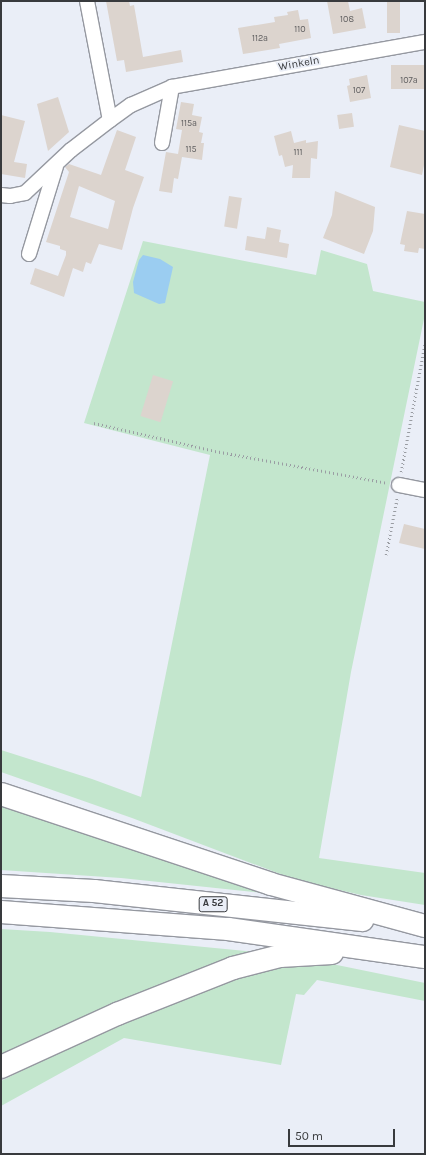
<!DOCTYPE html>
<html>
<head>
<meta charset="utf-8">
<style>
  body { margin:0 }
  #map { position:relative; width:426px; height:1155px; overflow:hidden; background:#eaeef7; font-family:Karla,sans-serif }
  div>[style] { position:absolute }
  .green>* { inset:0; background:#c3e6cd }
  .water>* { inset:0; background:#9bcdf1 }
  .building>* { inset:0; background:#dcd4ce; transform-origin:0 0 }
  .path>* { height:2.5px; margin-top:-1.25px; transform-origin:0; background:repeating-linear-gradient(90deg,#9a9da3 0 1px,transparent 0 4px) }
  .roads { filter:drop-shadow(1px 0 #9598a0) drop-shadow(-1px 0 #9598a0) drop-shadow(0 1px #9598a0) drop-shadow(0 -1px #9598a0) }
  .minor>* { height:14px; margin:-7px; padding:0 7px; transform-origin:7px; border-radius:7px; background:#fff }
  .motorway>* { height:22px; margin:-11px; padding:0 11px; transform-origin:11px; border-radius:11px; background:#fff }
  span { translate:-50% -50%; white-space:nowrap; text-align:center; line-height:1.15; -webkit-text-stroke:3.5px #eaeef7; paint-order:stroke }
  .number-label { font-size:9px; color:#616061 }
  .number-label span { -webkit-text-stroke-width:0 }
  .shield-label span { padding:1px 3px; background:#eaeef7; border:1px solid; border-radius:3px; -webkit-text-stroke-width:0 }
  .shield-label { font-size:10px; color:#383a3d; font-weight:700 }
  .street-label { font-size:11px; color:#383a3d }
  .frame { position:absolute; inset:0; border:2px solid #383a3d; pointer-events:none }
  .scale { position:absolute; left:288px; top:1129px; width:107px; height:18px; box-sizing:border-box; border:2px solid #383a3d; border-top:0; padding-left:5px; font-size:12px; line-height:14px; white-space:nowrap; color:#383a3d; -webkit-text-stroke:3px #eaeef7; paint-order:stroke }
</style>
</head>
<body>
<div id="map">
  <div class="green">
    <i style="clip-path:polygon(143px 241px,316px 275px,321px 250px,367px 264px,373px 291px,425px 302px,425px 314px,351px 672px,319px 858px,425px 873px,425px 905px,361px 895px,296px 880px,132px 818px,1px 772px,1px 750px,92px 779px,141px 797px,210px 455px,84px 423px)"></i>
    <i style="clip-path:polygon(1px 803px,282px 895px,121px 878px,1px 870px)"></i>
    <i style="clip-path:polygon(1px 929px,50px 932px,265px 953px,1px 1063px)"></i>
    <i style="clip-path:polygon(302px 963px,337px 965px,425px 983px,425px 1001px,317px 980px,304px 995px,296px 994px,281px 1065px,124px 1038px,1px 1106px,1px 1081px,51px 1056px,214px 985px,250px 973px,289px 964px)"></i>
  </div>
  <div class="water">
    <i style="clip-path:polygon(143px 255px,160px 259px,173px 267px,165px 303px,159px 304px,134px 293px,133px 282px,139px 260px)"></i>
  </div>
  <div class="building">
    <i style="clip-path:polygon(106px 1px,129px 1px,130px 6px,134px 5px,143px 57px,181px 50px,183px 62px,126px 72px,124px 60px,117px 61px)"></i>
    <i style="clip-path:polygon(327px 1px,348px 1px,350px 11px,362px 8px,366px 28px,333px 34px)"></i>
    <i style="left:387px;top:1px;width:13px;height:32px"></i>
    <i style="clip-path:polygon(298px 10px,300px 20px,308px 19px,311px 38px,279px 44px,280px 48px,243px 54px,238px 28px,275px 22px,274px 17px,288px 15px,287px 12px)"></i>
    <i style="left:425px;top:65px;width:24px;height:34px;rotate:90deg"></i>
    <i style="clip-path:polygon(367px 75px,371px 98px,350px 102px,347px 86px,350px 85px,349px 79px)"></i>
    <i style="clip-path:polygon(58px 97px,69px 132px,48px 151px,37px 104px)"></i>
    <i style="clip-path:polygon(181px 102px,194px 104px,192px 115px,202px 117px,199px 132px,203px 133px,201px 143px,204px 143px,202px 160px,182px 157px,178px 179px,174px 178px,172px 193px,159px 191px,166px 152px,178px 154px,182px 130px,176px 129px)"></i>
    <i style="left:352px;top:113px;width:14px;height:15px;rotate:82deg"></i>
    <i style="clip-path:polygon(1px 115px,25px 121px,14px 162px,27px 164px,25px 178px,1px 174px)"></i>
    <i style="clip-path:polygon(399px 125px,425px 131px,425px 160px,422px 175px,390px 167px)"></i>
    <i style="clip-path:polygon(evenodd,117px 130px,136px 137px,125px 170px,144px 177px,133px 208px,122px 250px,99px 244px,91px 264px,86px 262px,83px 272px,73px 268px,64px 297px,30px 284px,35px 268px,58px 276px,66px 255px,66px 251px,60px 249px,60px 246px,46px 242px,69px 172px,65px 167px,69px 164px,101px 175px,117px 130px,79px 186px,115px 201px,108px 229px,70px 217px,79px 186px)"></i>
    <i style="clip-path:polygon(291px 131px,294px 143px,306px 140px,306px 143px,318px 141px,317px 159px,311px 158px,310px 178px,292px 178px,293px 165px,285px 167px,282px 155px,279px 156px,274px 136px)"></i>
    <i style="clip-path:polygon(335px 191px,375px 207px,373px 231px,364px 254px,323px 238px,332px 215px)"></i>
    <i style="left:229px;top:196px;width:13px;height:31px;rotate:9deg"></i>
    <i style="clip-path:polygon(407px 211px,425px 214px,425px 249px,419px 248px,418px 253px,404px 251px,405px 245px,400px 244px)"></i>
    <i style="clip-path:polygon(267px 227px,281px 230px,279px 242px,289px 244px,287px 258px,245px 250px,247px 236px,265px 239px)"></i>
    <i style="left:153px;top:375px;width:21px;height:43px;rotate:17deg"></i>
    <i style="clip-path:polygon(404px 524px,425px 529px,425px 549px,399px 543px)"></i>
  </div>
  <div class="path">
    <i style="left:94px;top:423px;width:124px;rotate:13deg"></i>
    <i style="left:215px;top:451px;width:175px;rotate:10.5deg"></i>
    <i style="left:401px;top:472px;width:132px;rotate:-79.5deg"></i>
    <i style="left:386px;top:555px;width:58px;rotate:-79.1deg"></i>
  </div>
  <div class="roads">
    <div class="minor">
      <i style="left:87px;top:1px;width:121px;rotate:79.1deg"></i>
      <i style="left:162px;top:143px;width:57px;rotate:-79.9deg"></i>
      <i style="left:1px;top:195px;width:9px;rotate:6deg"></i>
      <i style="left:10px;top:196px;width:15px;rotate:-11deg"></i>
      <i style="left:25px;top:193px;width:63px;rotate:-43.1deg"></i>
      <i style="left:71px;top:150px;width:49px;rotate:-37.6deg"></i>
      <i style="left:110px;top:120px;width:26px;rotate:-36deg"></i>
      <i style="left:131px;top:105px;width:45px;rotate:-23.7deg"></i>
      <i style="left:172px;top:87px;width:257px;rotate:-10.1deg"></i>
      <i style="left:29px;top:254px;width:92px;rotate:-72.9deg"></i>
      <i style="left:399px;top:485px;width:26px;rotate:11deg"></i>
    </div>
    <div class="motorway">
      <i style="left:1px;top:794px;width:285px;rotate:18.4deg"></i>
      <i style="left:271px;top:884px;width:160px;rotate:15.3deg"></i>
      <i style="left:1px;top:886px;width:93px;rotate:3.1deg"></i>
      <i style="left:94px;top:891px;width:270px;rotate:6.2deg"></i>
      <i style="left:1px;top:912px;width:228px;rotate:4.3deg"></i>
      <i style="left:228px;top:929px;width:199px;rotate:8.1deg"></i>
      <i style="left:1px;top:1067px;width:128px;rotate:-24.6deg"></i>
      <i style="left:117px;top:1014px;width:125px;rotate:-21.6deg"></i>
      <i style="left:233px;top:968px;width:49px;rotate:-14.3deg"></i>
      <i style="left:280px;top:956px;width:52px;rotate:-3.3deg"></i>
    </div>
  </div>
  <div class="number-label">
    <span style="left:347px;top:19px">108</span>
    <span style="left:300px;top:29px">110</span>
    <span style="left:260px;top:38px">112a</span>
    <span style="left:409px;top:80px">107a</span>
    <span style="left:359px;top:90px">107</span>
    <span style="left:189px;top:123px">115a</span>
    <span style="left:191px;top:149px">115</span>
    <span style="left:298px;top:152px">111</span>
  </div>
  <div class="shield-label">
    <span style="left:213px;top:904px">A 52</span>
  </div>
  <div class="street-label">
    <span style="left:299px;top:64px;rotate:-10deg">Winkeln</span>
  </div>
  <div class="frame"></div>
  <div class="scale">50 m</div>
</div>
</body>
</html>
